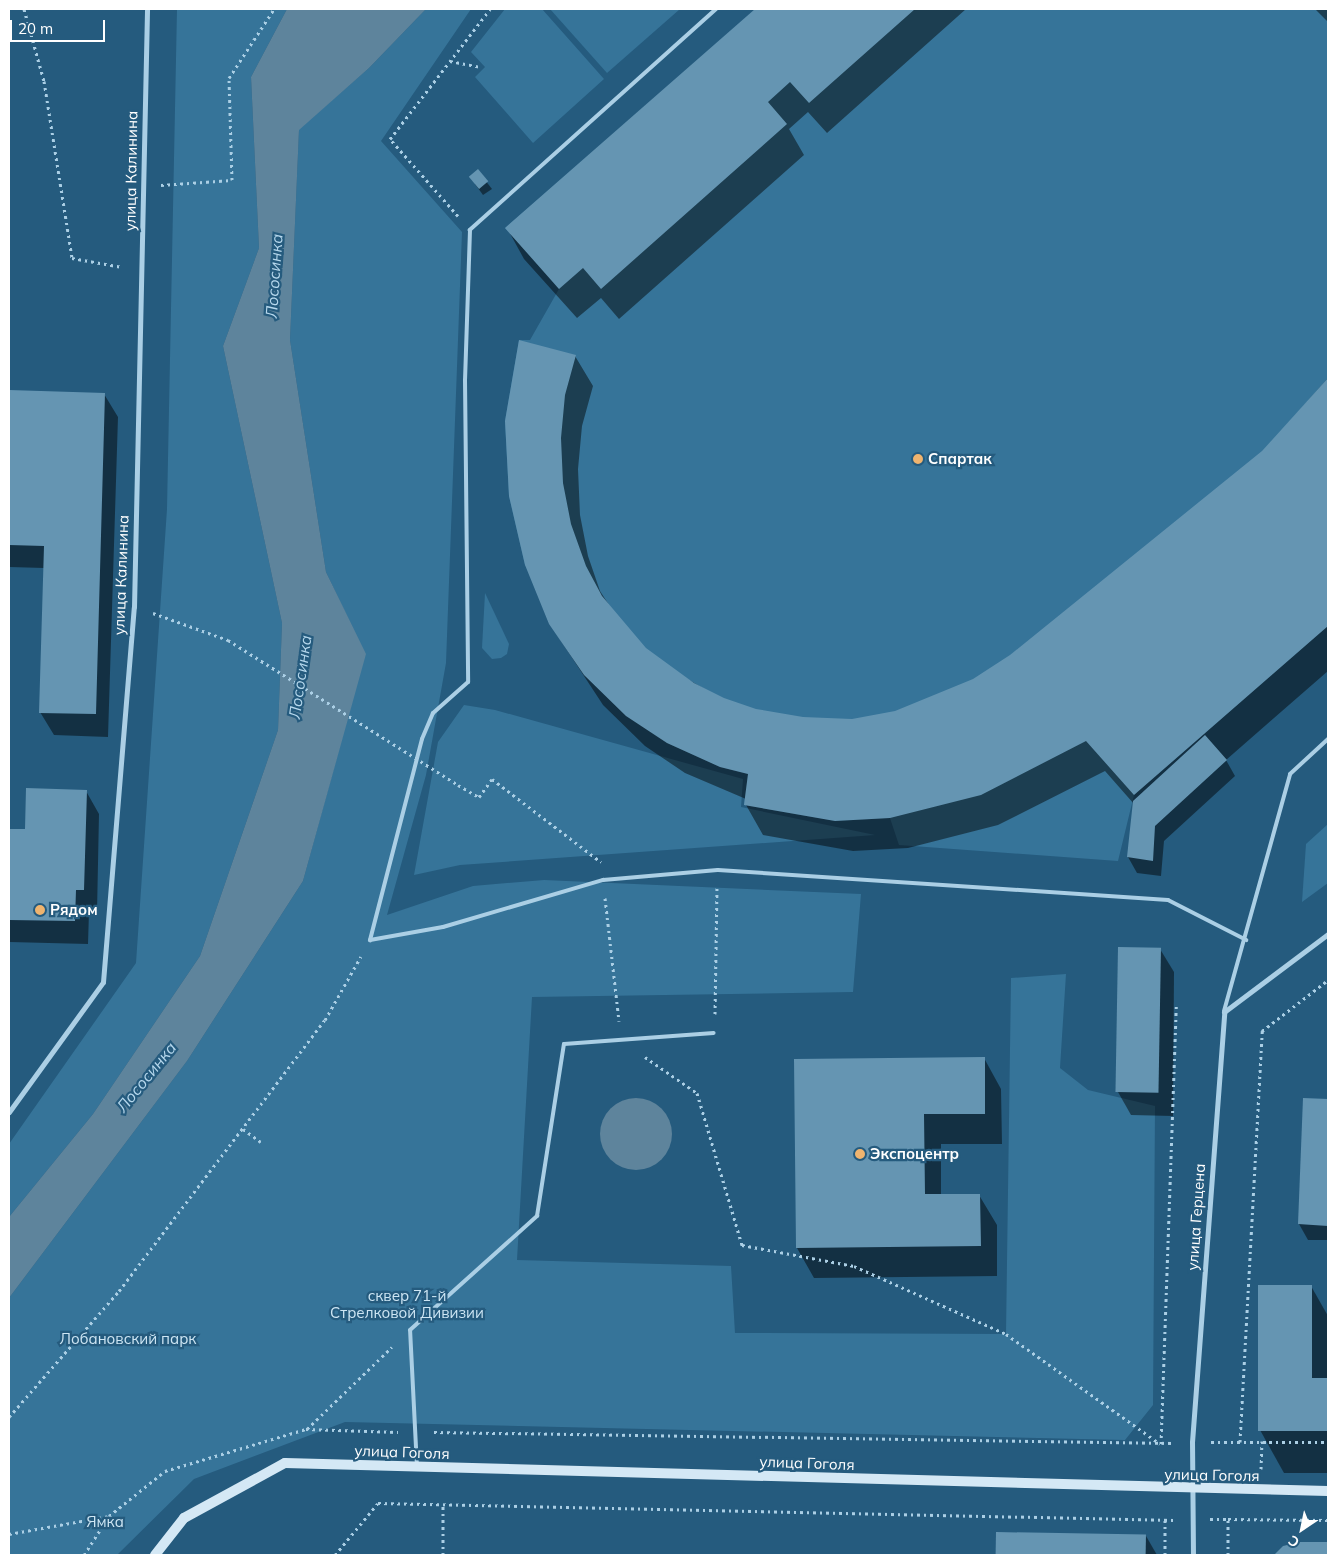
<!DOCTYPE html>
<html>
<head>
<meta charset="utf-8">
<style>
  body { margin:0 }
  #map { position:relative; width:1337px; height:1564px; overflow:hidden; background:#255b7e; font-family:Mulish,sans-serif }
  div>[style] { position:absolute }
  .green>* { inset:0; background:#367499 }
  .water>* { inset:0; background:#5e849c }
  .round { border-radius:50% }
  .shadow>* { inset:0; background:#0007 }
  .building>* { inset:0; background:#6595b2; transform-origin:0 0 }
  .path>* { height:3px; margin-top:-1.5px; transform-origin:0; background:repeating-linear-gradient(90deg,#abcfe5 0 2.5px,transparent 0 6.5px) }
  .service>* { height:4px; margin:-2px; padding:0 2px; transform-origin:2px; border-radius:2px; background:#abcfe5 }
  .minor>* { height:5px; margin:-2.5px; padding:0 2.5px; transform-origin:2.5px; border-radius:2.5px; background:#abcfe5 }
  .secondary>* { height:10px; margin:-5px; padding:0 5px; transform-origin:5px; border-radius:5px; background:#d4e8f5 }
  .path-bridge>* { height:3px; margin-top:-1.5px; transform-origin:0; background:repeating-linear-gradient(90deg,#abcfe5 0 2.5px,transparent 0 6.5px) }
  .dots>* { width:14px; height:14px; translate:-50% -50%; box-sizing:border-box; border:2px solid #255b7e; border-radius:50% }
  span { translate:-50% -50%; white-space:nowrap; text-align:center; line-height:1.15; -webkit-text-stroke:4.5px #255b7e; paint-order:stroke }
  .street-label { font-size:15px; color:#fff }
  .poi-label { font-size:15px; color:#fff; font-weight:700 }
  .left { translate:0 -50%; text-align:left }
  .park-label { font-size:15px; color:#cee6f4 }
  .water-label { font-size:16px; color:#b6d8ed; font-style:italic }
  .frame { position:absolute; inset:0; border:10px solid #fff; pointer-events:none }
  .north { position:absolute; left:1277px; top:1504px; width:50px; height:50px; -webkit-text-stroke:4px #255b7e; paint-order:stroke; rotate:214deg; font-size:14px; font-weight:700; line-height:20px; text-align:center; color:#fff }
  .north::after { content:''; display:block; margin:auto; width:18px; height:22px; background:#fff; clip-path:polygon(50% 0,100% 100%,50% 72%,0 100%) }
  .scale { position:absolute; left:10px; top:20px; width:95px; height:22px; box-sizing:border-box; border:2px solid #fff; border-top:0; padding-left:6px; font-size:15px; line-height:18px; white-space:nowrap; color:#fff; -webkit-text-stroke:4px #255b7e; paint-order:stroke }
</style>
</head>
<body>
<div id="map">
  <div class="green">
    <i style="clip-path:polygon(177px 9px,287px 9px,251px 77px,259px 248px,223px 346px,282px 623px,278px 730px,200px 956px,93px 1114px,9px 1217px,9px 1144px,136px 963px,167px 509px)"></i>
    <i style="clip-path:polygon(426px 9px,471px 9px,381px 141px,462px 232px,446px 663px,426px 775px,387px 915px,473px 886px,544px 880px,861px 894px,853px 992px,532px 997px,517px 1260px,731px 1266px,735px 1333px,1006px 1334px,1011px 978px,1066px 974px,1060px 1068px,1088px 1090px,1155px 1106px,1153px 1405px,1125px 1440px,345px 1422px,194px 1479px,117px 1555px,9px 1555px,9px 1298px,187px 1061px,303px 881px,365px 654px,326px 572px,290px 340px,299px 129px,369px 68px)"></i>
    <i style="clip-path:polygon(505px 9px,542px 9px,604px 79px,533px 143px,475px 77px,485px 67px,471px 52px)"></i>
    <i style="clip-path:polygon(550px 9px,680px 9px,607px 73px)"></i>
    <i style="clip-path:polygon(758px 9px,1328px 9px,1328px 626px,1134px 795px,1118px 861px,899px 845px,890px 818px,835px 821px,744px 805px,748px 774px,720px 767px,667px 743px,525px 565px,509px 496px,505px 421px,519px 340px,530px 340px,559px 289px,505px 228px)"></i>
    <i style="clip-path:polygon(485px 593px,509px 644px,507px 654px,501px 658px,492px 659px,482px 648px)"></i>
    <i style="clip-path:polygon(464px 705px,495px 710px,743px 779px,741px 807px,875px 835px,460px 865px,414px 875px,438px 742px)"></i>
    <i style="clip-path:polygon(1328px 824px,1328px 883px,1302px 902px,1306px 844px)"></i>
  </div>
  <div class="water">
    <i style="clip-path:polygon(287px 9px,426px 9px,369px 68px,299px 130px,290px 340px,326px 572px,366px 654px,303px 881px,187px 1061px,9px 1298px,9px 1217px,93px 1114px,200px 956px,278px 730px,282px 623px,223px 346px,259px 248px,251px 77px)"></i>
    <i class="round" style="left:600px;top:1098px;width:72px;height:72px"></i>
  </div>
  <div class="shadow">
    <i style="clip-path:polygon(759px 9px,966px 9px,827px 133px,808px 112px,789px 129px,804px 155px,619px 319px,601px 298px,577px 318px,524px 259px,507px 228px)"></i>
    <i style="clip-path:polygon(1315px 9px,1328px 9px,1328px 22px)"></i>
    <i style="clip-path:polygon(478px 171px,492px 189px,483px 195px,475px 184px)"></i>
    <i style="clip-path:polygon(575px 356px,593px 386px,582px 426px,578px 469px,580px 515px,588px 556px,600px 591px,620px 622px,645px 649px,674px 671px,723px 700px,756px 711px,803px 718px,852px 720px,895px 713px,973px 680px,1010px 656px,1263px 452px,1328px 378px,1328px 671px,1226px 760px,1235px 776px,1164px 841px,1161px 876px,1137px 873px,1128px 857px,1134px 804px,1105px 771px,998px 825px,908px 848px,853px 851px,763px 835px,746px 805px,746px 799px,685px 773px,645px 746px,603px 705px,550px 624px,510px 496px)"></i>
    <i style="clip-path:polygon(9px 391px,104px 394px,118px 417px,108px 737px,54px 735px,40px 712px,44px 568px,9px 567px)"></i>
    <i style="clip-path:polygon(86px 791px,99px 814px,97px 913px,89px 912px,88px 944px,9px 942px,9px 830px,27px 830px)"></i>
    <i style="clip-path:polygon(1160px 949px,1174px 972px,1173px 1116px,1131px 1115px,1118px 1092px)"></i>
    <i style="clip-path:polygon(984px 1058px,1001px 1089px,1002px 1144px,941px 1144px,941px 1195px,979px 1195px,997px 1225px,997px 1276px,814px 1278px,797px 1248px,795px 1060px)"></i>
    <i style="clip-path:polygon(1304px 1099px,1328px 1100px,1328px 1240px,1308px 1240px,1299px 1224px)"></i>
    <i style="clip-path:polygon(1311px 1286px,1328px 1316px,1328px 1473px,1284px 1473px,1260px 1430px)"></i>
    <i style="clip-path:polygon(997px 1533px,1146px 1536px,1157px 1555px,997px 1555px)"></i>
    <i style="clip-path:polygon(1300px 1543px,1328px 1544px,1328px 1555px,1275px 1555px,1284px 1547px)"></i>
  </div>
  <div class="building">
    <i style="clip-path:polygon(755px 9px,915px 9px,809px 103px,790px 82px,768px 102px,787px 124px,601px 289px,583px 268px,559px 289px,505px 228px)"></i>
    <i style="left:478px;top:169px;width:16px;height:12px;rotate:50deg"></i>
    <i style="clip-path:polygon(519px 340px,576px 355px,565px 395px,561px 438px,563px 483px,571px 524px,586px 566px,602px 596px,646px 648px,694px 683px,724px 698px,756px 709px,803px 717px,852px 719px,895px 711px,973px 679px,1010px 655px,1262px 451px,1328px 378px,1328px 626px,1134px 795px,1086px 741px,981px 795px,890px 818px,835px 821px,744px 805px,748px 774px,720px 767px,667px 743px,626px 716px,584px 675px,549px 624px,525px 565px,509px 496px,505px 421px)"></i>
    <i style="clip-path:polygon(9px 390px,105px 393px,96px 714px,39px 713px,44px 546px,9px 545px)"></i>
    <i style="clip-path:polygon(1205px 735px,1227px 760px,1155px 826px,1153px 861px,1127px 857px,1133px 801px)"></i>
    <i style="clip-path:polygon(26px 788px,87px 790px,84px 890px,76px 890px,75px 921px,9px 920px,9px 829px,25px 829px)"></i>
    <i style="left:1118px;top:947px;width:43px;height:145px;rotate:1deg"></i>
    <i style="clip-path:polygon(985px 1057px,985px 1114px,924px 1114px,925px 1194px,980px 1194px,981px 1246px,796px 1248px,794px 1059px)"></i>
    <i style="clip-path:polygon(1303px 1098px,1328px 1099px,1328px 1226px,1298px 1224px)"></i>
    <i style="clip-path:polygon(1258px 1285px,1312px 1285px,1312px 1378px,1328px 1378px,1328px 1431px,1258px 1431px)"></i>
    <i style="left:996px;top:1532px;width:150px;height:23px;rotate:1deg"></i>
    <i style="clip-path:polygon(1300px 1542px,1328px 1542px,1328px 1555px,1274px 1555px,1283px 1546px)"></i>
  </div>
  <div class="path">
    <i style="left:24px;top:9px;width:75px;rotate:74.5deg"></i>
    <i style="left:44px;top:81px;width:179px;rotate:81deg"></i>
    <i style="left:72px;top:258px;width:51px;rotate:10.2deg"></i>
    <i style="left:450px;top:61px;width:32px;rotate:11deg"></i>
    <i style="left:161px;top:185px;width:71px;rotate:-4deg"></i>
    <i style="left:232px;top:180px;width:102px;rotate:-91.7deg"></i>
    <i style="left:229px;top:78px;width:82px;rotate:-56.9deg"></i>
    <i style="left:458px;top:216px;width:103px;rotate:-131.4deg"></i>
    <i style="left:390px;top:139px;width:164px;rotate:-52.4deg"></i>
    <i style="left:153px;top:613px;width:80px;rotate:19.8deg"></i>
    <i style="left:458px;top:785px;width:24px;rotate:30deg"></i>
    <i style="left:479px;top:797px;width:22px;rotate:-54deg"></i>
    <i style="left:492px;top:779px;width:137px;rotate:37.3deg"></i>
    <i style="left:605px;top:898px;width:124px;rotate:83.5deg"></i>
    <i style="left:715px;top:1014px;width:126px;rotate:-89.1deg"></i>
    <i style="left:645px;top:1057px;width:63px;rotate:34.7deg"></i>
    <i style="left:697px;top:1093px;width:159px;rotate:73.5deg"></i>
    <i style="left:742px;top:1245px;width:114px;rotate:10.6deg"></i>
    <i style="left:854px;top:1266px;width:167px;rotate:24.1deg"></i>
    <i style="left:1006px;top:1334px;width:189px;rotate:35.5deg"></i>
    <i style="left:243px;top:1129px;width:22px;rotate:36deg"></i>
    <i style="left:9px;top:1417px;width:167px;rotate:-48.9deg"></i>
    <i style="left:119px;top:1291px;width:340px;rotate:-52.8deg"></i>
    <i style="left:325px;top:1020px;width:73px;rotate:-60.6deg"></i>
    <i style="left:307px;top:1429px;width:118px;rotate:-44deg"></i>
    <i style="left:434px;top:1432px;width:739px;rotate:0.85deg"></i>
    <i style="left:1211px;top:1442px;width:117px"></i>
    <i style="left:1240px;top:1442px;width:412px;rotate:-86.9deg"></i>
    <i style="left:1262px;top:1031px;width:83px;rotate:-37.7deg"></i>
    <i style="left:1161px;top:1444px;width:438px;rotate:-88deg"></i>
    <i style="left:1261px;top:1469px;width:28px;rotate:-88deg"></i>
    <i style="left:1210px;top:1519px;width:18px"></i>
    <i style="left:1165px;top:1520px;width:35px;rotate:90deg"></i>
    <i style="left:9px;top:1534px;width:102px;rotate:-10.2deg"></i>
    <i style="left:84px;top:1555px;width:46px;rotate:-57.3deg"></i>
    <i style="left:109px;top:1516px;width:72px;rotate:-38.8deg"></i>
    <i style="left:165px;top:1471px;width:147px;rotate:-16.6deg"></i>
    <i style="left:306px;top:1429px;width:92px;rotate:1.9deg"></i>
    <i style="left:335px;top:1555px;width:67px;rotate:-50.4deg"></i>
    <i style="left:378px;top:1503px;width:796px;rotate:1.22deg"></i>
    <i style="left:443px;top:1555px;width:51px;rotate:-90deg"></i>
    <i style="left:1228px;top:1555px;width:36px;rotate:-90deg"></i>
    <i style="left:1228px;top:1519px;width:100px;rotate:0.6deg"></i>
  </div>
  <div class="service">
    <i style="left:716px;top:9px;width:331px;rotate:138.1deg"></i>
    <i style="left:470px;top:230px;width:150px;rotate:91.9deg"></i>
    <i style="left:465px;top:380px;width:302px;rotate:89.4deg"></i>
    <i style="left:468px;top:682px;width:47px;rotate:138.5deg"></i>
    <i style="left:433px;top:713px;width:28px;rotate:113deg"></i>
    <i style="left:422px;top:739px;width:208px;rotate:104.5deg"></i>
    <i style="left:370px;top:940px;width:74px;rotate:-10.1deg"></i>
    <i style="left:443px;top:927px;width:167px;rotate:-16.4deg"></i>
    <i style="left:603px;top:880px;width:115px;rotate:-5deg"></i>
    <i style="left:718px;top:870px;width:451px;rotate:3.8deg"></i>
    <i style="left:1168px;top:900px;width:88px;rotate:27.1deg"></i>
    <i style="left:1224px;top:1011px;width:246px;rotate:-74.4deg"></i>
    <i style="left:1290px;top:774px;width:52px;rotate:-42.6deg"></i>
    <i style="left:417px;top:1467px;width:137px;rotate:-92.9deg"></i>
    <i style="left:410px;top:1330px;width:171px;rotate:-41.9deg"></i>
    <i style="left:537px;top:1216px;width:174px;rotate:-81.1deg"></i>
    <i style="left:564px;top:1044px;width:150px;rotate:-4.2deg"></i>
  </div>
  <div class="minor">
    <i style="left:9px;top:1112px;width:160px;rotate:-54.1deg"></i>
    <i style="left:103px;top:982px;width:376px;rotate:-85.3deg"></i>
    <i style="left:134px;top:607px;width:598px;rotate:-88.75deg"></i>
    <i style="left:1193px;top:1555px;width:113px;rotate:-90.5deg"></i>
    <i style="left:1192px;top:1442px;width:431px;rotate:-85.7deg"></i>
    <i style="left:1224px;top:1012px;width:130px;rotate:-36.9deg"></i>
  </div>
  <div class="secondary">
    <i style="left:155px;top:1555px;width:47px;rotate:-51.9deg"></i>
    <i style="left:184px;top:1518px;width:115px;rotate:-28.6deg"></i>
    <i style="left:285px;top:1463px;width:1043px;rotate:1.54deg"></i>
  </div>
  <div class="path-bridge">
    <i style="left:228px;top:640px;width:272px;rotate:32.2deg"></i>
  </div>
  <div class="dots">
    <i style="left:918px;top:459px;background:#efb46f"></i>
    <i style="left:40px;top:910px;background:#efb46f"></i>
    <i style="left:860px;top:1154px;background:#efb46f"></i>
  </div>
  <div class="street-label">
    <span style="left:131px;top:171px;rotate:-89deg">улица Калинина</span>
    <span style="left:121px;top:575px;rotate:-88deg">улица Калинина</span>
    <span style="left:1196px;top:1217px;rotate:-86deg">улица Герцена</span>
    <span style="left:402px;top:1452px;rotate:2deg">улица Гоголя</span>
    <span style="left:807px;top:1463px;rotate:2deg">улица Гоголя</span>
    <span style="left:1212px;top:1475px;rotate:1deg">улица Гоголя</span>
  </div>
  <div class="poi-label">
    <span class="left" style="left:928px;top:459px">Спартак</span>
    <span class="left" style="left:50px;top:910px">Рядом</span>
    <span class="left" style="left:870px;top:1154px">Экспоцентр</span>
  </div>
  <div class="park-label">
    <span style="left:407px;top:1304px">сквер 71-й<br>Стрелковой Дивизии</span>
    <span style="left:128px;top:1339px">Лобановский парк</span>
    <span style="left:105px;top:1522px">Ямка</span>
  </div>
  <div class="water-label">
    <span style="left:274px;top:276px;rotate:-86deg">Лососинка</span>
    <span style="left:300px;top:677px;rotate:-82deg">Лососинка</span>
    <span style="left:146px;top:1077px;rotate:-51deg">Лососинка</span>
  </div>
  <div class="frame"></div>
  <div class="north">С</div>
  <div class="scale">20 m</div>
</div>
</body>
</html>
